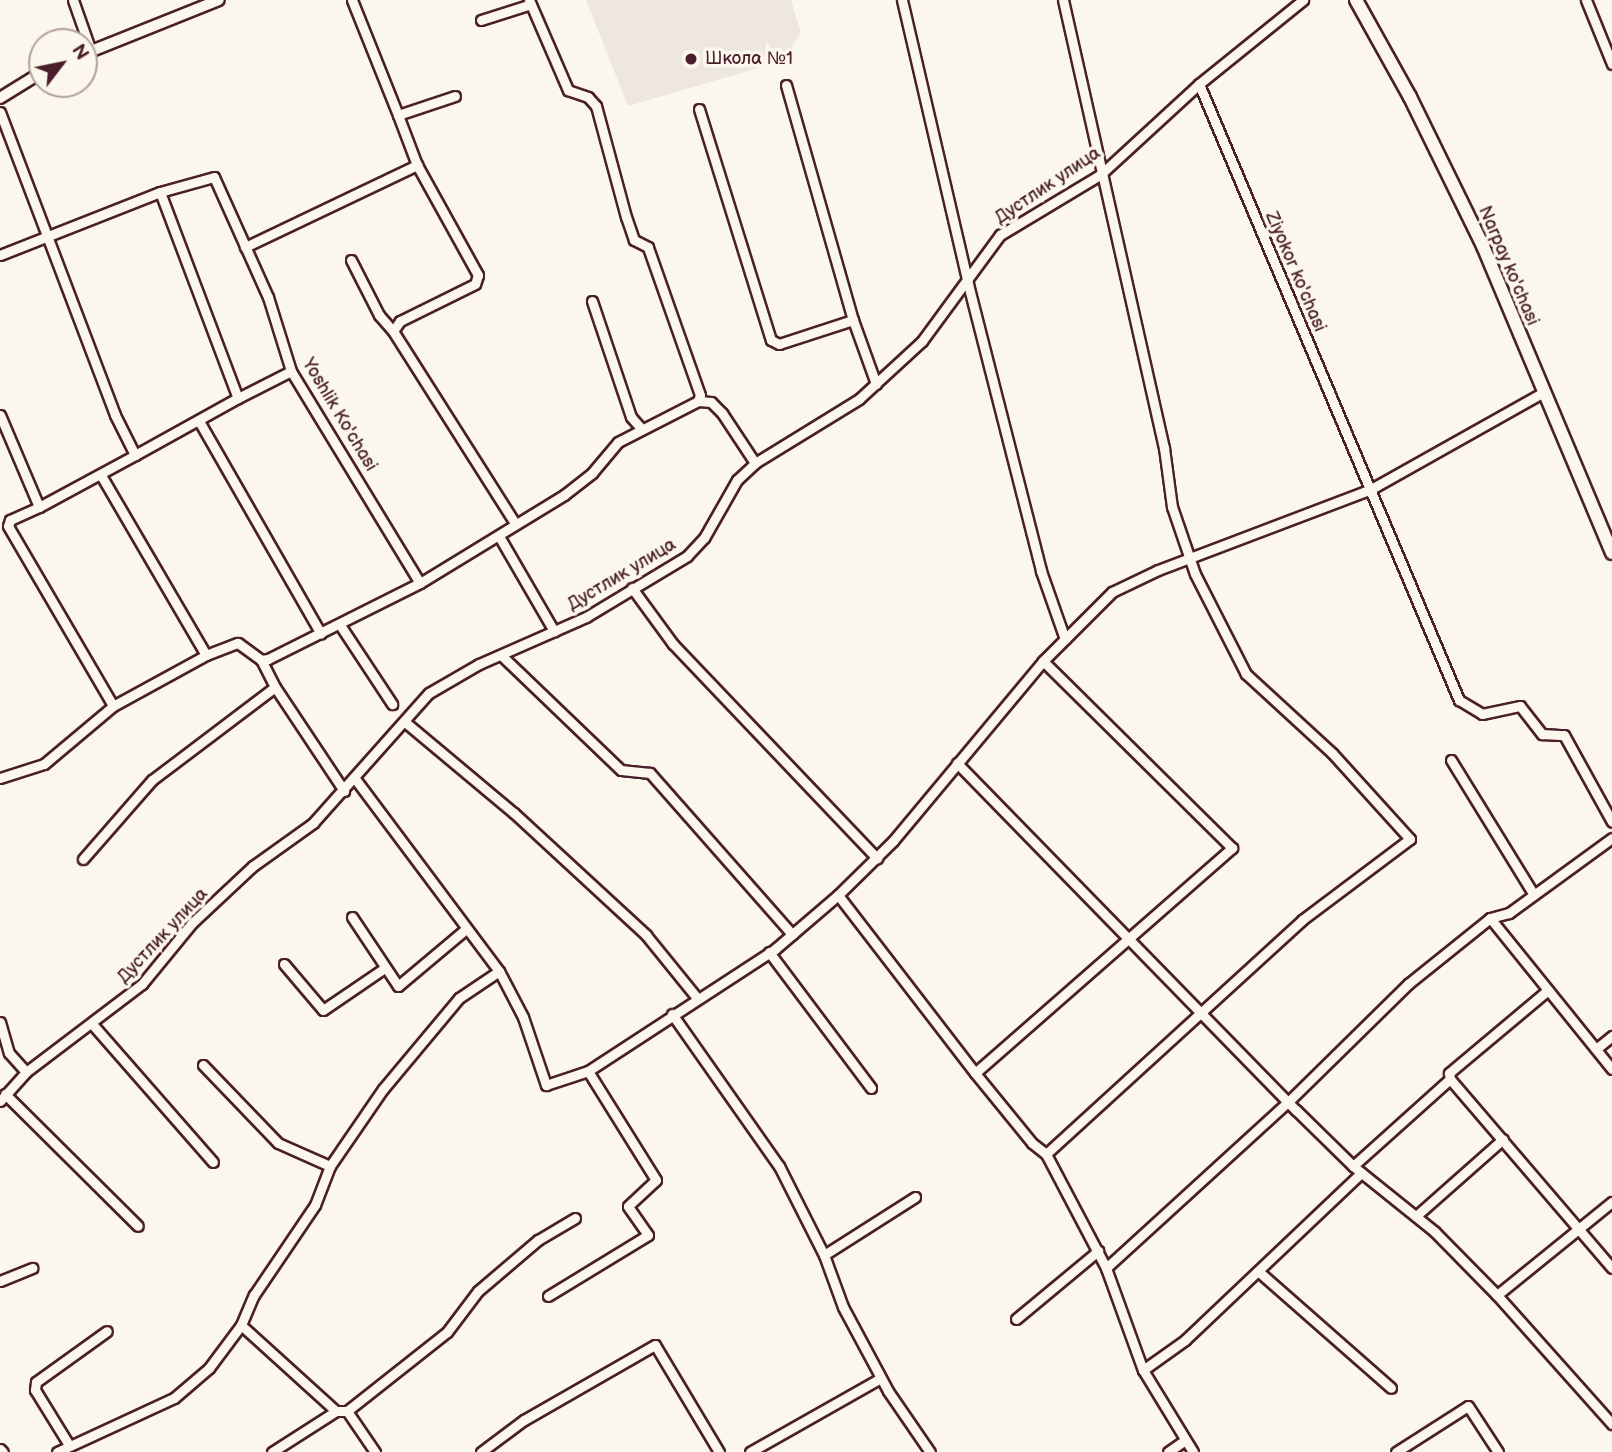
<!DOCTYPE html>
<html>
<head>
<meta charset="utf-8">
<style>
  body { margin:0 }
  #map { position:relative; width:1612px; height:1452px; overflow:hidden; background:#fbf7ec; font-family:"Balsamiq Sans",sans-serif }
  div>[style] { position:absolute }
  .built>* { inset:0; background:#eee7de }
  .roads { filter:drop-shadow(2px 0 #4a1f2b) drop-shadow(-2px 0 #4a1f2b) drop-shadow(0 2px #4a1f2b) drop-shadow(0 -2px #4a1f2b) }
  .minor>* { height:9px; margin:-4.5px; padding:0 4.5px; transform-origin:4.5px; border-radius:4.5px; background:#fbf7ec }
  .tertiary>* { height:10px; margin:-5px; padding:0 5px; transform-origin:5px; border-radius:5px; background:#fbf7ec }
  .secondary>* { height:12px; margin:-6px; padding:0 6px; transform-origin:6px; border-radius:6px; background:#fbf7ec }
  .dots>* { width:19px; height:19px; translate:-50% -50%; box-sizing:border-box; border:4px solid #fbf7ec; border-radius:50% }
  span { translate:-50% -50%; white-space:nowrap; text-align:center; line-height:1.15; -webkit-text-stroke:7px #fbf7ec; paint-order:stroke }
  .poi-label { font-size:18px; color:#4a1f2b }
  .left { translate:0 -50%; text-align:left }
  .street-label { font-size:18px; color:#4a1f2b }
  .north { position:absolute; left:28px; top:28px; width:70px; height:70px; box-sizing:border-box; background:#fbf7ec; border:2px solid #b4a19f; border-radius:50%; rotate:58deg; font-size:19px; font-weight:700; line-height:28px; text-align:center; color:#4a1f2b }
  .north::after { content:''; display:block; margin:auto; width:24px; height:32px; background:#4a1f2b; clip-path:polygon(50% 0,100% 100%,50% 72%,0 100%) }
</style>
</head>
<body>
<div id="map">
  <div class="built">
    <i style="clip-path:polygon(586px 0,791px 0,801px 33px,790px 49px,758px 68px,628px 106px)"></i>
  </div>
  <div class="roads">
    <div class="minor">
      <i style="left:73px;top:0;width:54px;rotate:70.6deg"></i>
      <i style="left:352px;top:0;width:124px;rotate:68.2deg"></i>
      <i style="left:398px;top:115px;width:60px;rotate:-18.4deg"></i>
      <i style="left:902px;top:0;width:292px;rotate:76.9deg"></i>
      <i style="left:968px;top:284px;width:296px;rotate:75.7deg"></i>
      <i style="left:1041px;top:571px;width:72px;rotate:70.6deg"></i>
      <i style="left:1586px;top:0;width:69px;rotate:67.9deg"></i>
      <i style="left:481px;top:20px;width:52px;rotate:-17.7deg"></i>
      <i style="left:1199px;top:84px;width:669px;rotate:67.12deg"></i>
      <i style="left:1459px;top:700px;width:27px;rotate:31deg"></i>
      <i style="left:1482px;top:714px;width:39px;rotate:-12deg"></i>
      <i style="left:1520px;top:706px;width:36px;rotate:52deg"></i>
      <i style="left:1542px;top:734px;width:22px;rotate:3deg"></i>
      <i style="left:1564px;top:735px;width:99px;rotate:61.1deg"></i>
      <i style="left:786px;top:85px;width:244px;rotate:74.1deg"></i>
      <i style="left:853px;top:320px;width:68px;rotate:70.2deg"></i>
      <i style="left:699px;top:109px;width:242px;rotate:72.7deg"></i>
      <i style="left:771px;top:340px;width:9px;rotate:27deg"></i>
      <i style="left:779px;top:344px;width:78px;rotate:-18deg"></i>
      <i style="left:0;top:112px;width:324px;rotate:69.2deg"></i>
      <i style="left:115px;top:415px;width:45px;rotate:63.4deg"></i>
      <i style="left:135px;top:455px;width:118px;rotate:-29deg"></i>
      <i style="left:398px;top:115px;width:53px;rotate:69.2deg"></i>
      <i style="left:417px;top:165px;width:126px;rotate:61deg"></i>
      <i style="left:478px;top:275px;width:9px;rotate:108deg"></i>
      <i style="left:475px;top:284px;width:84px;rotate:153.7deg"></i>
      <i style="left:400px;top:321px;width:12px;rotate:125deg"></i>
      <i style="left:393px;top:331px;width:227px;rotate:57.6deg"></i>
      <i style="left:160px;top:192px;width:220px;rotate:69.3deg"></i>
      <i style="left:238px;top:398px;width:59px;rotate:-27deg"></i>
      <i style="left:245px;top:247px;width:191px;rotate:-25.5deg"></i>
      <i style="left:0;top:255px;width:172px;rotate:-21.5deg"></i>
      <i style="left:160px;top:192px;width:56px;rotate:-15.5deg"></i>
      <i style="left:214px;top:177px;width:132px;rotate:65.8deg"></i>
      <i style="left:268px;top:297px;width:77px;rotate:72.7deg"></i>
      <i style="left:291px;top:371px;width:248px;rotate:58.7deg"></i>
      <i style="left:351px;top:260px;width:62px;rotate:63deg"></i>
      <i style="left:379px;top:315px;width:21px;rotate:49deg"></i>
      <i style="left:592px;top:301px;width:122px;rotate:71.4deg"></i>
      <i style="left:631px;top:417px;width:15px;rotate:48deg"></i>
      <i style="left:698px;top:401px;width:13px;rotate:4deg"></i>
      <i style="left:711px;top:402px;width:16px;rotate:45deg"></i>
      <i style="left:722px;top:413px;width:60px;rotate:56.6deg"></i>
      <i style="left:0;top:415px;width:100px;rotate:67deg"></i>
      <i style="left:39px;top:507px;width:32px;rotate:156deg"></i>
      <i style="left:10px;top:520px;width:6px;rotate:108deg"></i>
      <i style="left:8px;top:526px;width:208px;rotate:59.7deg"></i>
      <i style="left:199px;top:421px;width:245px;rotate:60.2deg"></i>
      <i style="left:102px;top:477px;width:206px;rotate:59.7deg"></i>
      <i style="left:39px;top:507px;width:109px;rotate:-28.4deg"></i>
      <i style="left:500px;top:538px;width:108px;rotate:59.9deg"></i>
      <i style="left:632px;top:588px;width:69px;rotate:53.8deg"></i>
      <i style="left:673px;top:644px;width:296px;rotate:46.4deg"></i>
      <i style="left:340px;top:625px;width:95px;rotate:56.6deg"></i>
      <i style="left:501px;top:655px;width:166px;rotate:43.8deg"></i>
      <i style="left:621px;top:770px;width:29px;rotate:6deg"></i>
      <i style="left:650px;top:773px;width:215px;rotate:48.6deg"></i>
      <i style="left:275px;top:687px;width:125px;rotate:56.4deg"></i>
      <i style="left:405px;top:722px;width:142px;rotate:39.9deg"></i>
      <i style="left:514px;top:813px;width:180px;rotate:42.7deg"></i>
      <i style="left:646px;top:935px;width:81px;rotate:51deg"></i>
      <i style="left:1451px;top:760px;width:158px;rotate:58.4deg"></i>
      <i style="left:957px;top:763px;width:485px;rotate:45.7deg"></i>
      <i style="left:1296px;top:1110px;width:80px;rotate:44.5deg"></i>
      <i style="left:1353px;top:1166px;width:105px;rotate:38.8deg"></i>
      <i style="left:1435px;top:1232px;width:88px;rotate:45.5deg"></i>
      <i style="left:1497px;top:1295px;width:173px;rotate:48.3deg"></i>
      <i style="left:0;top:778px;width:46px;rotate:-17.7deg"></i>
      <i style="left:44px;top:764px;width:90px;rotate:-40deg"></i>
      <i style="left:113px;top:706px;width:106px;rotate:-28.7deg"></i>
      <i style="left:206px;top:655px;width:34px;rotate:-21deg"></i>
      <i style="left:238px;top:643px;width:29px;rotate:36deg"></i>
      <i style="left:261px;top:660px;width:7px;rotate:-8deg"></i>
      <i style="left:268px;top:659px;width:170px;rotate:-26.6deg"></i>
      <i style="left:420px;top:583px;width:169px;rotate:-31.4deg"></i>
      <i style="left:564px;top:495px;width:36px;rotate:-38deg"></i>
      <i style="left:592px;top:473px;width:40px;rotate:-50deg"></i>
      <i style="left:618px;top:442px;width:90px;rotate:-27.1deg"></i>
      <i style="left:698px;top:401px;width:6px;rotate:-72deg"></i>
      <i style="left:700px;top:395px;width:157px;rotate:-109.4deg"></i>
      <i style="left:648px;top:247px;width:16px;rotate:-153deg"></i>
      <i style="left:634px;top:240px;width:24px;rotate:-109deg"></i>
      <i style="left:626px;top:217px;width:115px;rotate:-105.1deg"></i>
      <i style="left:596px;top:106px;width:12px;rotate:-132deg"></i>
      <i style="left:588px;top:97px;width:21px;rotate:-161deg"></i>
      <i style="left:568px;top:90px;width:98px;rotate:-113.4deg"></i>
      <i style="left:356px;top:780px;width:239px;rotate:53.2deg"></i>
      <i style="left:499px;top:971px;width:52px;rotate:62.4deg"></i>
      <i style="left:523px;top:1017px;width:72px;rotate:71.3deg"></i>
      <i style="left:546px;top:1085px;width:44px;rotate:-18.4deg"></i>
      <i style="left:83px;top:859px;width:105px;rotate:-48.9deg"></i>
      <i style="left:152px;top:780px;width:154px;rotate:-37.1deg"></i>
      <i style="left:275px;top:687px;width:30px;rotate:-117deg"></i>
      <i style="left:838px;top:895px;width:225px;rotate:52.4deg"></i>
      <i style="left:975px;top:1073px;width:90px;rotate:50.8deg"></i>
      <i style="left:1032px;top:1143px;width:18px;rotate:38deg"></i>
      <i style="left:1046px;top:1154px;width:129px;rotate:62.2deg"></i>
      <i style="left:1106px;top:1268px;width:109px;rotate:70.1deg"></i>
      <i style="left:1143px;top:1370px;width:96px;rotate:58.6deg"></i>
      <i style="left:352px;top:917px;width:83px;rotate:56.3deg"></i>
      <i style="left:398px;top:986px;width:89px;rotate:-40deg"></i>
      <i style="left:1490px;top:918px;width:194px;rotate:51.1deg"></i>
      <i style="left:769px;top:952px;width:170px;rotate:53.1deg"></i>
      <i style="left:284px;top:964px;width:60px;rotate:49.7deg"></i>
      <i style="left:323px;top:1010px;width:73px;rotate:-34.3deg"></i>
      <i style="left:672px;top:1014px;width:186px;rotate:54.9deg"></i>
      <i style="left:779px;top:1166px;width:100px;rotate:63.2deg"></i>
      <i style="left:824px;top:1255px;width:55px;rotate:69.9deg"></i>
      <i style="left:843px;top:1307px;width:95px;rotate:61.8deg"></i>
      <i style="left:888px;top:1391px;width:74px;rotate:55.5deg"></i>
      <i style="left:0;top:1022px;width:32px;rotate:74deg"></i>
      <i style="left:9px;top:1053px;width:25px;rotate:48deg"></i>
      <i style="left:93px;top:1025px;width:182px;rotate:48.8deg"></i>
      <i style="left:1596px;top:1049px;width:21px;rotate:-39deg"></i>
      <i style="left:203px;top:1065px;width:108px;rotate:46.1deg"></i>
      <i style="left:278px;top:1143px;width:57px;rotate:23.9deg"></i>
      <i style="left:975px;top:1073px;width:342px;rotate:-41.2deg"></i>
      <i style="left:1232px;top:848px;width:266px;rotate:-135.3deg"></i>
      <i style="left:1450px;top:1079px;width:6px;rotate:-99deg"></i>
      <i style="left:1449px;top:1073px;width:129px;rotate:-40deg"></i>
      <i style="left:5px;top:1094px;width:187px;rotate:44.8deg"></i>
      <i style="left:0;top:1101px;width:39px;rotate:-48deg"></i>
      <i style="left:26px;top:1072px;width:146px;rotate:-37.2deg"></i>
      <i style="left:142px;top:984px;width:79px;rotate:-50.7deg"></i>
      <i style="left:192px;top:923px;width:83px;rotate:-43.1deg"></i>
      <i style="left:253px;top:866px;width:74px;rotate:-35.6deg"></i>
      <i style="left:313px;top:823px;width:174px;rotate:-48.3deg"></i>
      <i style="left:429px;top:693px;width:58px;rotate:-30.1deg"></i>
      <i style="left:479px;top:664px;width:117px;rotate:-23.7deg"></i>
      <i style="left:586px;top:617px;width:118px;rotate:-31.1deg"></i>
      <i style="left:687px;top:556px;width:25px;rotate:-47deg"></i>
      <i style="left:704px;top:538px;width:67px;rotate:-60.4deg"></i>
      <i style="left:737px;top:480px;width:25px;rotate:-43deg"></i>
      <i style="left:755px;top:463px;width:122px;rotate:-31.6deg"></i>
      <i style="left:859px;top:399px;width:86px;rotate:-42.6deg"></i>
      <i style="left:922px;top:341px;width:132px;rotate:-53.7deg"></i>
      <i style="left:1000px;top:235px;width:117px;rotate:-31deg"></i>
      <i style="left:1100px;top:175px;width:134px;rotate:-42.6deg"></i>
      <i style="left:1199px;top:84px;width:134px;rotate:-38.9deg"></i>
      <i style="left:1046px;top:1154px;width:347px;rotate:-42.4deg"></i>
      <i style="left:1302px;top:920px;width:135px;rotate:-36.9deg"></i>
      <i style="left:1410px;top:839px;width:116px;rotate:-132.2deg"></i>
      <i style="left:1332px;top:753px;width:117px;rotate:-137.4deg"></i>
      <i style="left:1246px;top:674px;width:112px;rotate:-117deg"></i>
      <i style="left:1195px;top:574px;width:71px;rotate:-108.9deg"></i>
      <i style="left:1172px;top:507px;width:60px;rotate:-97.7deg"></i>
      <i style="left:1164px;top:448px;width:459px;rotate:-102.7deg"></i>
      <i style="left:1353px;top:1166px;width:130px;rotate:-41.9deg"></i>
      <i style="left:1450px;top:1079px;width:249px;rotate:49.4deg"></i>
      <i style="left:1416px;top:1216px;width:116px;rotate:-41.5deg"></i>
      <i style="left:824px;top:1255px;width:108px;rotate:-32.5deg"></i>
      <i style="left:1106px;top:1268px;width:248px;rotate:-42.4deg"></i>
      <i style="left:1289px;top:1101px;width:167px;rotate:-44.5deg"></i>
      <i style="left:1408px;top:984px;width:105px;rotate:-38.8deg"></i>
      <i style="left:1490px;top:918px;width:20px;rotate:-15deg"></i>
      <i style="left:1509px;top:913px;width:127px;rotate:-36.1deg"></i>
      <i style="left:1258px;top:1271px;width:177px;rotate:41.3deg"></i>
      <i style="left:0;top:1281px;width:35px;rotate:-22deg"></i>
      <i style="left:1497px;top:1295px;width:148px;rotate:-39deg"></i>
      <i style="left:548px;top:1296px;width:117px;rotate:-31.4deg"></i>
      <i style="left:648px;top:1235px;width:35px;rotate:-125deg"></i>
      <i style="left:628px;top:1206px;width:38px;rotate:-43deg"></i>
      <i style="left:656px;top:1180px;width:128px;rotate:-122deg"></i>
      <i style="left:588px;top:1071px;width:223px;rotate:-33.1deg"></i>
      <i style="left:775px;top:949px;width:83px;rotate:-40.6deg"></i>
      <i style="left:838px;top:895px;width:77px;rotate:-44.5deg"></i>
      <i style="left:893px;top:841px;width:234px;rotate:-50.2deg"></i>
      <i style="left:1043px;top:661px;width:98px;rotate:-45deg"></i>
      <i style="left:1112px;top:592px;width:51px;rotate:-25.6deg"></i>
      <i style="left:1158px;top:570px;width:228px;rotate:-20.8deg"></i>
      <i style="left:1371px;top:489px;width:196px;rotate:-29.3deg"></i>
      <i style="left:1016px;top:1319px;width:107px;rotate:-39.7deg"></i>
      <i style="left:241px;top:1325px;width:128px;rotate:42.2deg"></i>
      <i style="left:1143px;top:1370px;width:52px;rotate:-35.5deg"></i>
      <i style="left:1185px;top:1340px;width:243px;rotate:-43.5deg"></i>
      <i style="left:347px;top:1411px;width:127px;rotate:-38.3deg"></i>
      <i style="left:447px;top:1332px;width:51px;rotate:-52.9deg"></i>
      <i style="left:478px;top:1291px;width:79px;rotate:-40.4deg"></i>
      <i style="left:538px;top:1240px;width:43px;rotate:-30.7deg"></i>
      <i style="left:69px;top:1445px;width:65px;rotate:-121.7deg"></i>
      <i style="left:35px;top:1390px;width:8px;rotate:-83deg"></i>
      <i style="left:36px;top:1382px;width:87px;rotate:-35.7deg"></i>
      <i style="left:0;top:1449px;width:4px;rotate:45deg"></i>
      <i style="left:57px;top:1452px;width:129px;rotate:-24.8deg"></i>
      <i style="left:174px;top:1398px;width:46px;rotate:-40.6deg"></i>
      <i style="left:209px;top:1368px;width:54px;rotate:-53.3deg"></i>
      <i style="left:241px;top:1325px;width:33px;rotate:-67deg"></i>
      <i style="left:254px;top:1295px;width:109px;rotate:-55.9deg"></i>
      <i style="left:315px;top:1205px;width:42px;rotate:-69deg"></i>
      <i style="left:330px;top:1166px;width:93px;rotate:-55.5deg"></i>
      <i style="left:383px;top:1089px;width:119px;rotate:-50.1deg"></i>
      <i style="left:459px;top:998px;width:48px;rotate:-34deg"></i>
      <i style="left:272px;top:1452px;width:76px;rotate:-32.6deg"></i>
      <i style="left:336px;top:1411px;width:11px"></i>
      <i style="left:347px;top:1411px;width:50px;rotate:55.7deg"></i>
      <i style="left:481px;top:1452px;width:54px;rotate:-36.7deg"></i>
      <i style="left:524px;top:1420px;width:151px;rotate:-29.8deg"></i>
      <i style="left:655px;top:1345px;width:125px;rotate:59.1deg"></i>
      <i style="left:750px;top:1452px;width:150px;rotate:-29.5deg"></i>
      <i style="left:1168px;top:1452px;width:21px;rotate:-35deg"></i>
      <i style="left:1396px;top:1452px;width:85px;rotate:-32.6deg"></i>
      <i style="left:1468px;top:1406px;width:55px;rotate:56.9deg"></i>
    </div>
    <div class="tertiary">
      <i style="left:84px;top:54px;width:145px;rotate:-21.8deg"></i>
      <i style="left:0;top:98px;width:49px;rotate:-31.8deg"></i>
    </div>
    <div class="secondary">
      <i style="left:1356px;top:0;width:111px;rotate:60.9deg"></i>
      <i style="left:1410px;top:97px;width:166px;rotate:63.9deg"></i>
      <i style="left:1483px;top:246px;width:333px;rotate:67.2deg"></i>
    </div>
  </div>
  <div class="dots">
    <i style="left:691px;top:59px;background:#4a1f2b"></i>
  </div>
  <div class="poi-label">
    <span class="left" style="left:705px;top:59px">Школа №1</span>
  </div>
  <div class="street-label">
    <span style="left:1048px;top:186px;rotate:-34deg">Дустлик улица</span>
    <span style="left:1508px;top:266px;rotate:67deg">Narpay ko'chasi</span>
    <span style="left:1295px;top:272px;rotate:67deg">Ziyokor ko'chasi</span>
    <span style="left:339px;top:415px;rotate:59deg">Yoshlik Ko'chasi</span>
    <span style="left:622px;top:575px;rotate:-31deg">Дустлик улица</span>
    <span style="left:163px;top:936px;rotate:-47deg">Дустлик улица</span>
  </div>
  <div class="north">N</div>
</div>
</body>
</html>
